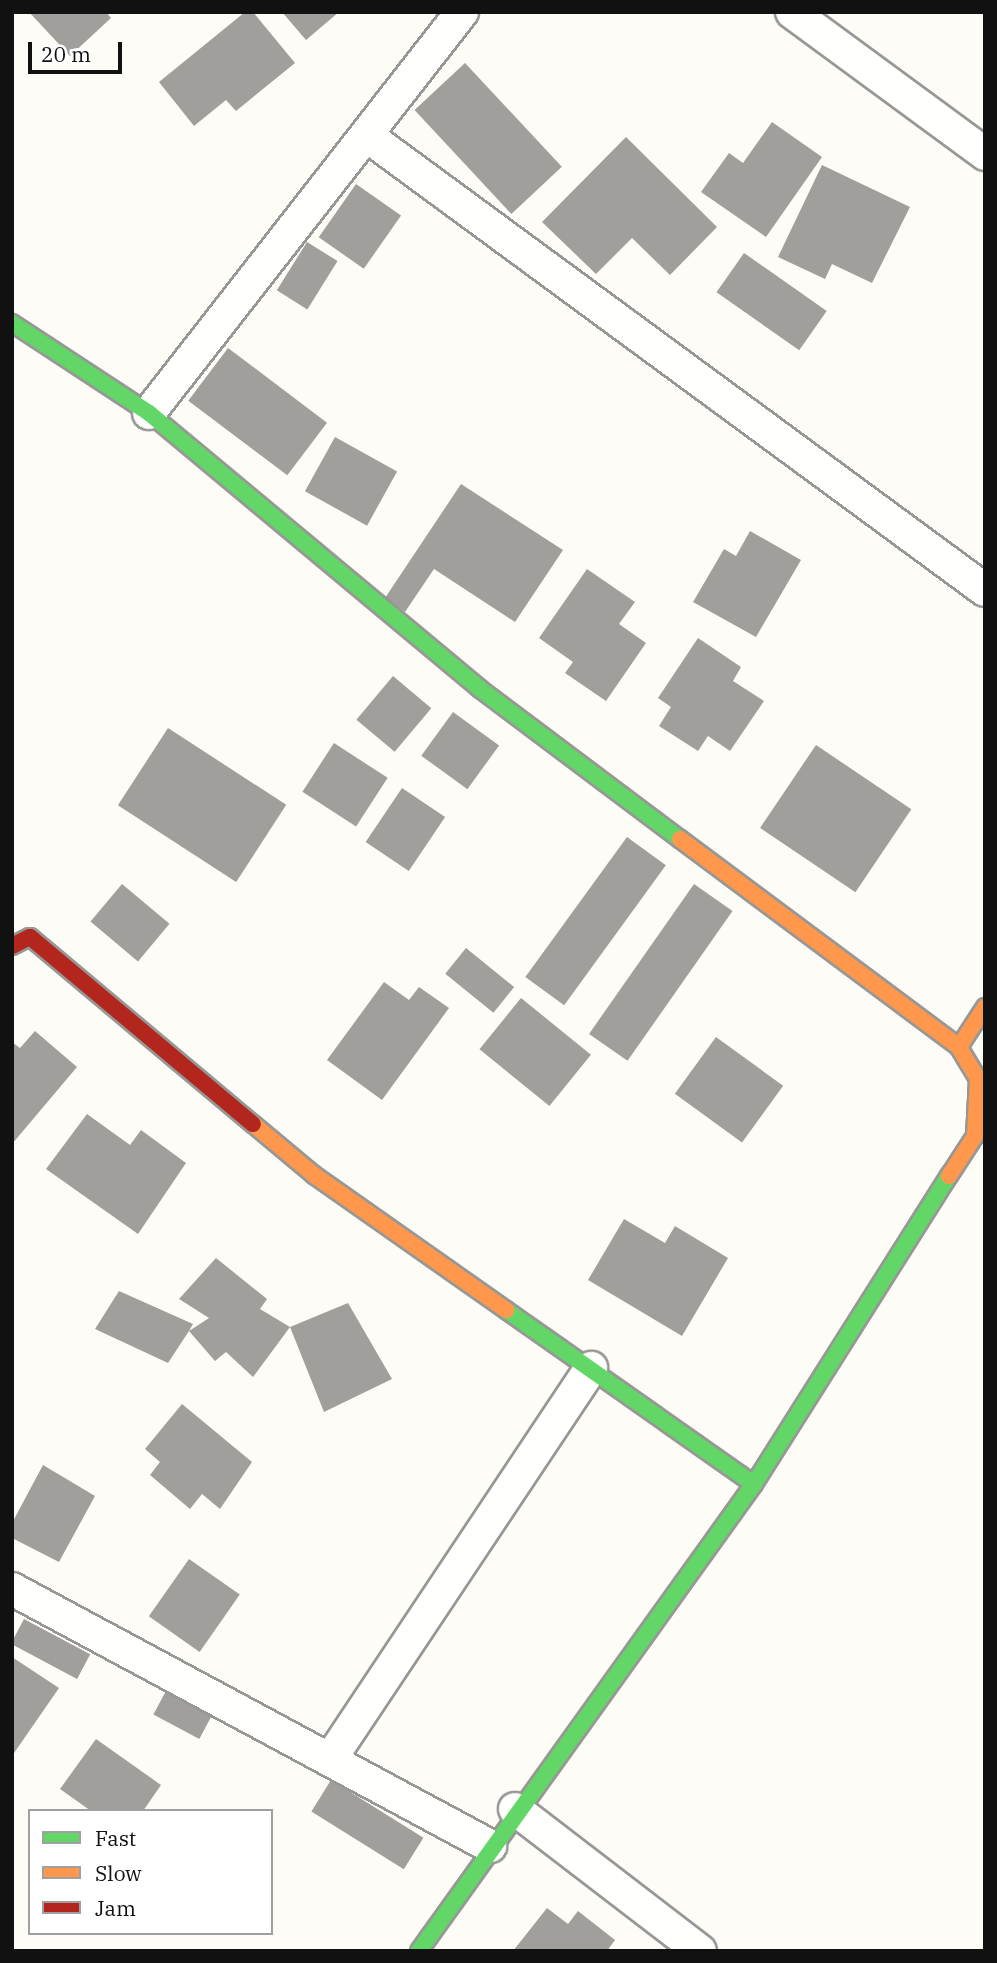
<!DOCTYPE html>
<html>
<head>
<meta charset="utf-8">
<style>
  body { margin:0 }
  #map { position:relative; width:997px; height:1963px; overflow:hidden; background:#fdfcf7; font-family:"IBM Plex Serif",serif }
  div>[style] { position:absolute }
  .building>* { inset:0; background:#a19f9c; transform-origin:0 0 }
  .roads { filter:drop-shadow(2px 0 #979795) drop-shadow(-2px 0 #979795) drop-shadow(0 2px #979795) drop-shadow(0 -2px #979795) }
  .street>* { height:32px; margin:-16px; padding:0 16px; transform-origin:16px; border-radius:16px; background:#fffffe }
  .fast>* { height:16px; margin:-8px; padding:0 8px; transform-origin:8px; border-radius:8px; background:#63d668 }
  .slow>* { height:16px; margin:-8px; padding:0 8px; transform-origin:8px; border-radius:8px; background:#ff974d }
  .jam>* { height:16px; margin:-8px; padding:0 8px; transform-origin:8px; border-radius:8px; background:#b3261e }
  span { translate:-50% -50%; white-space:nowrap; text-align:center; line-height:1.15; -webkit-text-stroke:7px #fff; paint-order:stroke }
  .frame { position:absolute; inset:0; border:14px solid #111; pointer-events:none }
  .legend { position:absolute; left:28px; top:1809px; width:245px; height:126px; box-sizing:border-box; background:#fff; border:2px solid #a0a0a0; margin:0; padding:9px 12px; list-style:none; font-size:21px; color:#111 }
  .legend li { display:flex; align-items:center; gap:14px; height:35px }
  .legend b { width:35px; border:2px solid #a0a0a0 }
  .scale { position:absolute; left:28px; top:42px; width:94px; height:32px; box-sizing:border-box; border:4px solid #111; border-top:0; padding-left:9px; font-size:21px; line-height:24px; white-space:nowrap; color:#111; -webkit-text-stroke:5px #fff; paint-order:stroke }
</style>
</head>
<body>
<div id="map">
  <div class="building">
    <i style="clip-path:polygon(29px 12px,106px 12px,111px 18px,70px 56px)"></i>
    <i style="clip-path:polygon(245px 12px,253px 12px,295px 63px,236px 111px,226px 100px,194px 126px,159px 82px)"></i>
    <i style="clip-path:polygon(282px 12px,339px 12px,306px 40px)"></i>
    <i style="left:465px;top:63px;width:142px;height:69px;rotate:47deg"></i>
    <i style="clip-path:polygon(772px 122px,822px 157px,766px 237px,701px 192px,729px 153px,743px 163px)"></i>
    <i style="clip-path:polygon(626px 137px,717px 227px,670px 275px,632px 238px,596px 274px,542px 222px)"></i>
    <i style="clip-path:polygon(822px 165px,910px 207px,872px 283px,832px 264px,825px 279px,778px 257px)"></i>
    <i style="left:356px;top:184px;width:55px;height:65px;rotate:35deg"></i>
    <i style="left:307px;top:242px;width:36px;height:57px;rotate:32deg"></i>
    <i style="left:744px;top:253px;width:101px;height:48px;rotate:35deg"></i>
    <i style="left:228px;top:348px;width:124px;height:66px;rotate:37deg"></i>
    <i style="left:335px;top:437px;width:71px;height:62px;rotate:29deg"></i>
    <i style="clip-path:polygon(461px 484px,563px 550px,515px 622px,434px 569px,405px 612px,385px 598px)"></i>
    <i style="clip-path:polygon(750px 531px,801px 560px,756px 637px,693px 602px,724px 549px,736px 556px)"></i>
    <i style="clip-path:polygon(587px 569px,635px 602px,619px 624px,646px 643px,606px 701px,565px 673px,573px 662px,539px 638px)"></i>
    <i style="clip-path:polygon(698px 638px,741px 667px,733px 681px,764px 701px,730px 751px,708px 736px,698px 751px,659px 726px,671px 707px,658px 698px)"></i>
    <i style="left:393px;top:676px;width:50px;height:57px;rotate:40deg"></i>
    <i style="left:453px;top:712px;width:57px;height:54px;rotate:36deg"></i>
    <i style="left:168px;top:728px;width:141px;height:92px;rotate:33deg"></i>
    <i style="left:334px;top:743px;width:64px;height:58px;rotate:33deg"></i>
    <i style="left:816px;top:745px;width:115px;height:100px;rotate:34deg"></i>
    <i style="left:402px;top:788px;width:52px;height:65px;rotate:34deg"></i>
    <i style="left:627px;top:837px;width:48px;height:173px;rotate:36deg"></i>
    <i style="left:122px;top:884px;width:62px;height:49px;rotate:40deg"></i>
    <i style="left:694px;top:884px;width:47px;height:183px;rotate:35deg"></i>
    <i style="left:466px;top:948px;width:62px;height:33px;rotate:39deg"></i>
    <i style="clip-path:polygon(384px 982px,409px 1000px,419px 987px,449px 1008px,382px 1100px,327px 1060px)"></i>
    <i style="left:521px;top:998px;width:90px;height:66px;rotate:39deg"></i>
    <i style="clip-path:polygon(35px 1031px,77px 1067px,12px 1144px,12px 1042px,20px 1048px)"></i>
    <i style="left:716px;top:1037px;width:83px;height:70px;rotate:36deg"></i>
    <i style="clip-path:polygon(87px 1114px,130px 1145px,141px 1130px,186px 1163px,138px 1234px,46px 1169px)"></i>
    <i style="clip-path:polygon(624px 1219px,665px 1243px,675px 1226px,728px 1258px,682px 1336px,588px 1280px)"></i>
    <i style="clip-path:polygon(216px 1258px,267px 1299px,260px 1309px,290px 1327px,348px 1303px,392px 1379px,324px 1412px,290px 1327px,253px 1377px,226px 1352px,215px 1361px,189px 1331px,168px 1363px,95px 1329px,119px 1291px,193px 1324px,189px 1331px,209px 1318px,179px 1299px)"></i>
    <i style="clip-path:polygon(182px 1404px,252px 1462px,220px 1509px,202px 1494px,190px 1509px,150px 1475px,160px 1462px,145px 1449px)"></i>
    <i style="clip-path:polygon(43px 1465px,95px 1496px,59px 1562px,12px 1538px,12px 1523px)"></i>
    <i style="left:189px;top:1559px;width:62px;height:70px;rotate:35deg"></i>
    <i style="left:24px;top:1619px;width:75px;height:28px;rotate:28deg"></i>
    <i style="clip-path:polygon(12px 1657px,59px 1688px,12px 1756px)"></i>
    <i style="left:167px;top:1689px;width:52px;height:29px;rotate:28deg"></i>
    <i style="clip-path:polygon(96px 1739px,161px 1785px,143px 1811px,91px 1811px,60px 1789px)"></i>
    <i style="left:331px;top:1780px;width:109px;height:37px;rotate:32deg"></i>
    <i style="clip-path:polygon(547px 1908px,568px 1924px,578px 1911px,615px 1940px,607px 1951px,513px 1951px)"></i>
  </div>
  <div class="roads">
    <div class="street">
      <i style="left:792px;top:12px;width:240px;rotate:36.3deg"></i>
      <i style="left:366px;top:135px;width:768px;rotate:36.32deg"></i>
      <i style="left:149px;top:413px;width:509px;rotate:-52.03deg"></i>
      <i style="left:12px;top:1589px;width:543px;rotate:28.27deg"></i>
      <i style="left:331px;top:1758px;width:469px;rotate:-56.3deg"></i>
      <i style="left:515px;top:1809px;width:233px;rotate:37.5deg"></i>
    </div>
    <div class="fast">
      <i style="left:12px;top:323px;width:164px;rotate:33.3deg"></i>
      <i style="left:149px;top:413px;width:431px;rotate:39.8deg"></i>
      <i style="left:480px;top:689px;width:250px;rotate:36.9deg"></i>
      <i style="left:506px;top:1310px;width:303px;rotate:35.1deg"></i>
      <i style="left:419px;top:1951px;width:575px;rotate:-54.35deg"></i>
      <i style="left:754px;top:1484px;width:365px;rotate:-57.7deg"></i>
    </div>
    <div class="slow">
      <i style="left:680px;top:839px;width:348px;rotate:36.7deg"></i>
      <i style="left:253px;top:1124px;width:80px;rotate:39.9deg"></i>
      <i style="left:314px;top:1175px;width:235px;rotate:35.1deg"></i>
      <i style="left:949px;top:1176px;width:48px;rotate:-57deg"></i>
      <i style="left:975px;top:1136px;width:57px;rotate:-87deg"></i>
      <i style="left:978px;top:1079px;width:37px;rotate:-121deg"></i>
      <i style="left:959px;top:1047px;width:48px;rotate:-57deg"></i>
    </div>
    <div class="jam">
      <i style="left:12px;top:946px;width:20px;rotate:-27deg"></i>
      <i style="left:30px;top:937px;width:291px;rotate:40deg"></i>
    </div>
  </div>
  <div class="frame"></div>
  <ul class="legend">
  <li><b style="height:9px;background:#63d668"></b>Fast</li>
  <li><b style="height:9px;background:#ff974d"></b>Slow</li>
  <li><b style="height:9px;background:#b3261e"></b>Jam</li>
  </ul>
  <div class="scale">20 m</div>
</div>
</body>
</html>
